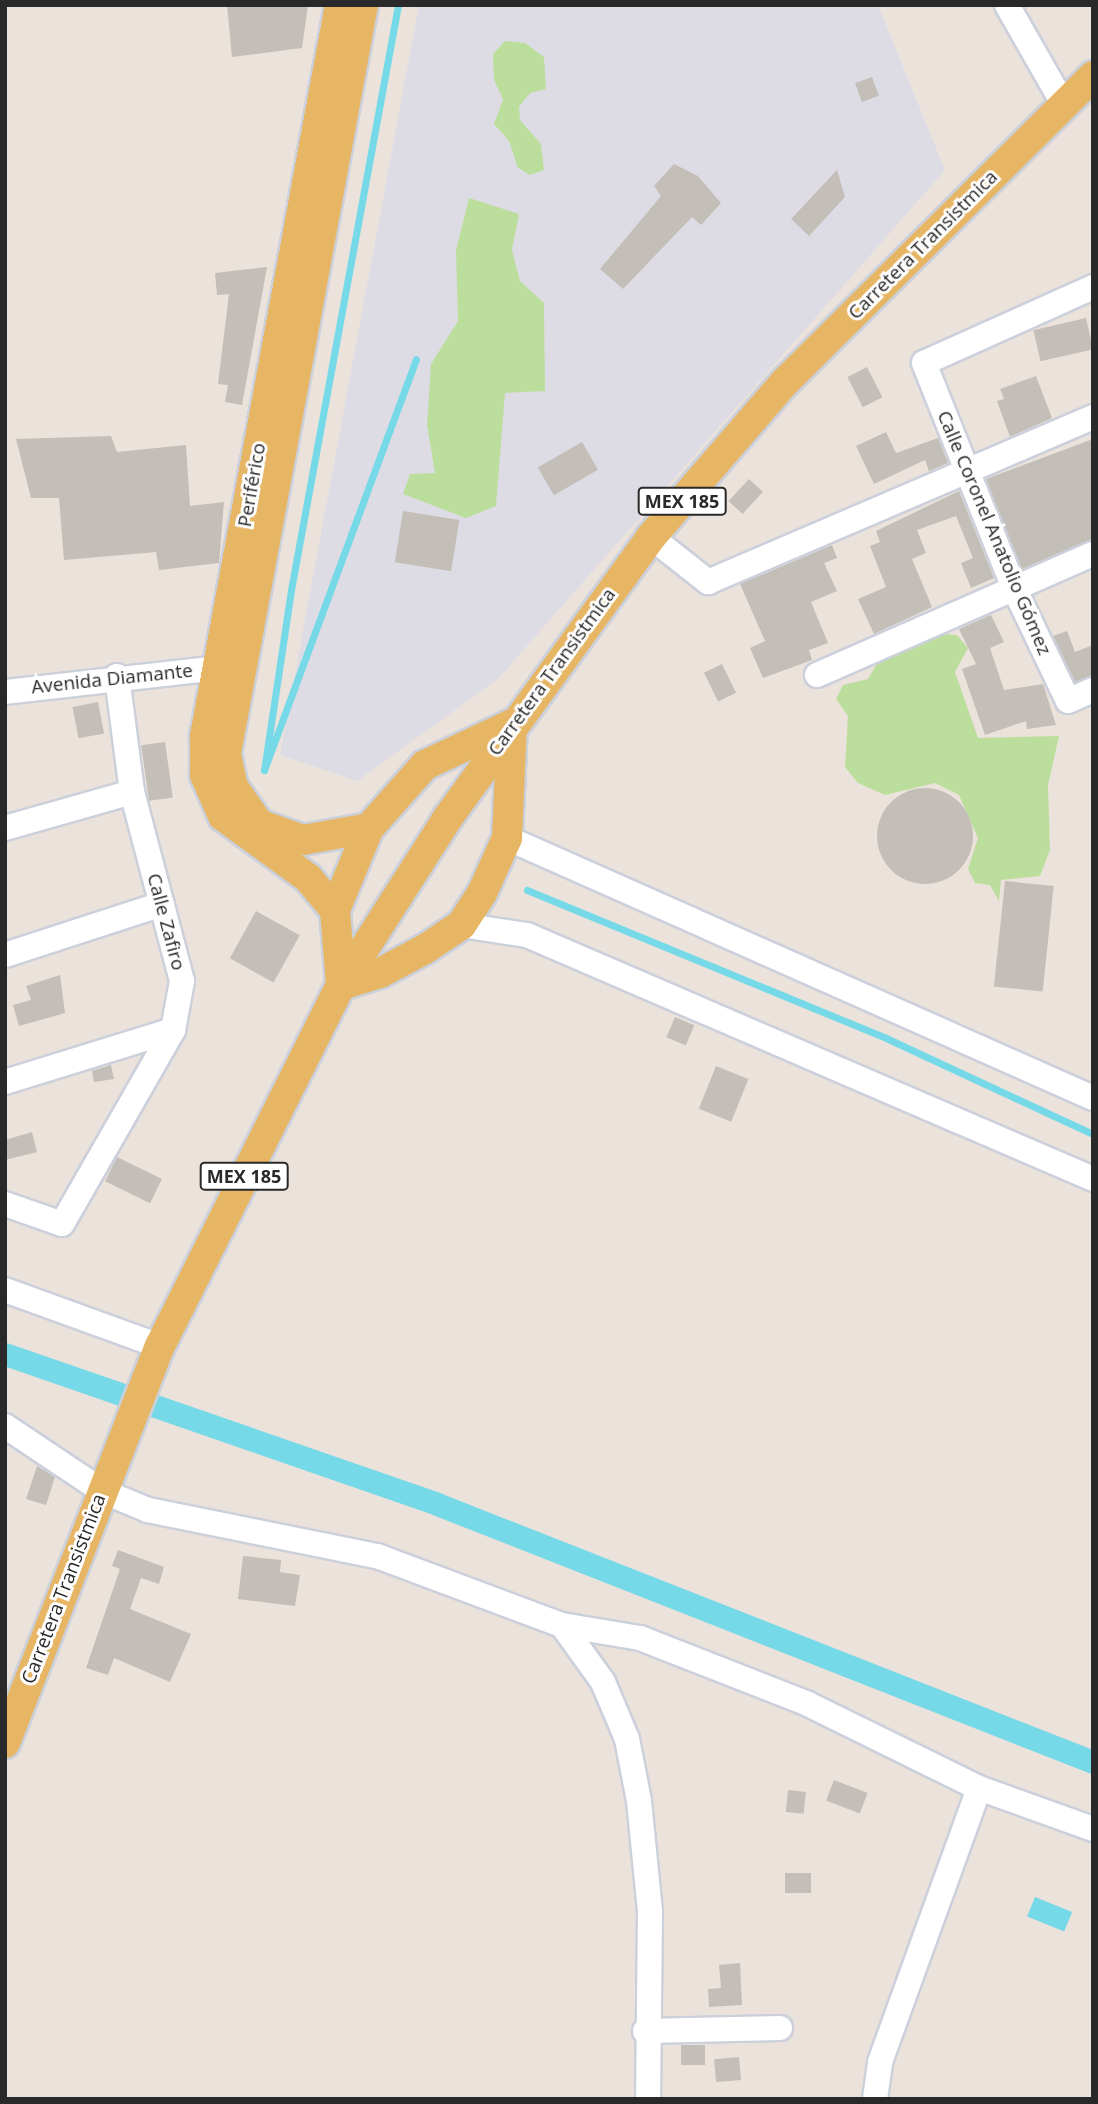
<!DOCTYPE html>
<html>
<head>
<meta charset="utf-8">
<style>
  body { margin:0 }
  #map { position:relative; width:1098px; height:2104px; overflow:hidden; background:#ebe2dc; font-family:"Open Sans",sans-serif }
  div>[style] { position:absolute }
  .industrial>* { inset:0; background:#dddce4 }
  .green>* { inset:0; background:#bcde9c }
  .water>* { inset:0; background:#75d9e7; transform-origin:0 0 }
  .stream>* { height:7px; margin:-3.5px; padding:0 3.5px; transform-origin:3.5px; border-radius:3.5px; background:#75d9e7 }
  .canal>* { height:23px; margin:-11.5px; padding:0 11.5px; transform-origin:11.5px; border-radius:11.5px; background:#75d9e7 }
  .building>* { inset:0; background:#c3beb8; transform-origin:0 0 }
  .round { border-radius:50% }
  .roads { filter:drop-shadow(2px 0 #cbd0da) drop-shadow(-2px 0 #cbd0da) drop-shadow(0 2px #cbd0da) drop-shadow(0 -2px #cbd0da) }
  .minor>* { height:24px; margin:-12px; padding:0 12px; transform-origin:12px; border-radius:12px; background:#fff }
  .major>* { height:30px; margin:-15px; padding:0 15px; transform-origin:15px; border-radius:15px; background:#e7b665 }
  span { translate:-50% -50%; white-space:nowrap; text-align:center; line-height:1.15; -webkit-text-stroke:6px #fff; paint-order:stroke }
  .shield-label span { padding:2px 5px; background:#fff; border:2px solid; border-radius:5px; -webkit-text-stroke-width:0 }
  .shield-label { font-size:18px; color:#292929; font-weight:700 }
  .street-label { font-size:19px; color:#292929 }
  .frame { position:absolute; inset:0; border:7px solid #292929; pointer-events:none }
</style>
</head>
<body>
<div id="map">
  <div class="industrial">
    <i style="clip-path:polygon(419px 5px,878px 5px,945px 170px,498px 679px,357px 781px,280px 755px)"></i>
  </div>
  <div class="green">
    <i style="clip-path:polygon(505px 41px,525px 43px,544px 57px,546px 89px,530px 93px,519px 107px,520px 120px,541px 144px,544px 170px,530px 175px,518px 168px,509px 141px,494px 124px,503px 99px,494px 80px,493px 54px)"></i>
    <i style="clip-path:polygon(469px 198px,519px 214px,512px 250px,520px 281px,544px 303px,545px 391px,505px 393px,496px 506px,466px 518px,403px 494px,410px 474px,435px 473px,427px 425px,431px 364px,458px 321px,456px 250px)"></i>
    <i style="clip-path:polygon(930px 633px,957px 635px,968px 648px,955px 672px,978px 738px,1059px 736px,1048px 785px,1050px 850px,1040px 876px,1001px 880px,999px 901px,990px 885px,975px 883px,968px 869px,978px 838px,959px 795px,935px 783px,885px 795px,858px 783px,845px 767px,848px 716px,836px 699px,843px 685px,868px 679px,881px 657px)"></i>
  </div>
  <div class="water">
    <i style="left:1035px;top:1897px;width:40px;height:21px;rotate:22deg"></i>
  </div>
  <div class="stream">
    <i style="left:398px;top:5px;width:595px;rotate:100.37deg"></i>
    <i style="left:291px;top:590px;width:182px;rotate:98.5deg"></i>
    <i style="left:264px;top:770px;width:438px;rotate:-69.7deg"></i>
    <i style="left:527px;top:890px;width:388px;rotate:22.4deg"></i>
    <i style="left:886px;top:1038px;width:228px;rotate:24.9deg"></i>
  </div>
  <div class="canal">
    <i style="left:5px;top:1354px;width:457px;rotate:19.1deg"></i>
    <i style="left:437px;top:1504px;width:705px;rotate:21.47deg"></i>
  </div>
  <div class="building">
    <i style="clip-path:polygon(227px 5px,308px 5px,302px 48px,232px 57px)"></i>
    <i style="left:872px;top:77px;width:20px;height:18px;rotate:70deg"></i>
    <i style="clip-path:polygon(674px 164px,698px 176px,721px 203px,701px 225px,692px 217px,623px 289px,600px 269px,661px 196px,654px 186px)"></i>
    <i style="clip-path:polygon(837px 170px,845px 197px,809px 236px,791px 219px)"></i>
    <i style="clip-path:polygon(267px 267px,242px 405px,225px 402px,228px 385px,218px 384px,229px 294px,217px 295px,215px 273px)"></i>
    <i style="left:1086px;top:318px;width:32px;height:54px;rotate:77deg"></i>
    <i style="left:867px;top:367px;width:34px;height:22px;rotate:63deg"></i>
    <i style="clip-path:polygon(1036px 376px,1052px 418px,1010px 437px,997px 401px,1004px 399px,1000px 389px)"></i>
    <i style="clip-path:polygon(886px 432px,896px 453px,938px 438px,948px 463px,929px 471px,925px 460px,874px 484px,856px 446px)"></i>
    <i style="clip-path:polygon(111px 436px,117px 452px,186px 445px,190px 506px,224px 502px,219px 563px,159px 570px,156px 552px,64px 560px,59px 498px,31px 498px,16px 439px)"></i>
    <i style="clip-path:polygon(1093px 439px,1093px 539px,1022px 569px,986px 479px)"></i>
    <i style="left:582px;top:442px;width:32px;height:51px;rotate:60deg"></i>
    <i style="left:749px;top:479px;width:19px;height:30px;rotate:43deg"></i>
    <i style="clip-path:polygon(959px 491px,994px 578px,971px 588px,961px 563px,973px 558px,956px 516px,917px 530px,926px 553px,912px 559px,932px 607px,874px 634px,858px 599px,886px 587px,870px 546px,880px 542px,876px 531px)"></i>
    <i style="left:403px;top:511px;width:57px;height:52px;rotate:9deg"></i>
    <i style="clip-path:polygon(832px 545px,837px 558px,824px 563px,837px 591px,811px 602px,828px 643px,809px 650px,812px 660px,763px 678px,750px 648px,765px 641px,740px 584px)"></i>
    <i style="clip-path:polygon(991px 615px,1004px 642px,990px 648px,1004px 690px,1043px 684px,1056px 725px,1027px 729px,1026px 721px,985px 735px,962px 669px,976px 664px,959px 629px)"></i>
    <i style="clip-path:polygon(1067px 631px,1075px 652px,1093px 645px,1093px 675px,1075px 682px,1053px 636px)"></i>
    <i style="left:722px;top:664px;width:32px;height:20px;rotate:64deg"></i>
    <i style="left:98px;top:702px;width:32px;height:26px;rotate:79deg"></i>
    <i style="left:165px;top:742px;width:56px;height:24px;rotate:82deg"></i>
    <i class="round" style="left:877px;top:788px;width:96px;height:96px"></i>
    <i style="left:1005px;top:881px;width:49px;height:106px;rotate:6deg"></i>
    <i style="left:256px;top:911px;width:50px;height:54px;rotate:29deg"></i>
    <i style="clip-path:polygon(60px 975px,65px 1013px,19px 1026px,13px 1005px,31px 1000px,26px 986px)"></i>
    <i style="left:675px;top:1017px;width:21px;height:22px;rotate:23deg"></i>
    <i style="clip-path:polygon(111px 1065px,114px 1079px,94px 1082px,92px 1071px)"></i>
    <i style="left:716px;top:1066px;width:35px;height:46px;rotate:22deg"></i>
    <i style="clip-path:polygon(32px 1132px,37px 1152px,5px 1160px,5px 1140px)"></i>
    <i style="left:117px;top:1157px;width:50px;height:27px;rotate:26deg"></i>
    <i style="clip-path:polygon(37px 1466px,55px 1477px,46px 1505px,26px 1499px)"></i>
    <i style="clip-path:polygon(118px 1550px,164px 1567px,159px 1584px,141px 1578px,130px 1609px,191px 1634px,170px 1682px,114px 1658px,108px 1675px,86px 1668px,120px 1569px,112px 1566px)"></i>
    <i style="clip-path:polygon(243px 1556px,281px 1560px,280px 1572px,300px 1575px,295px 1606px,238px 1599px)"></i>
    <i style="left:834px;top:1780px;width:36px;height:22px;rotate:21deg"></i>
    <i style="left:788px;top:1790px;width:18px;height:22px;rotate:6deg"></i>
    <i style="left:785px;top:1873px;width:26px;height:20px"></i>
    <i style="clip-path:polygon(740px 1963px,742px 2005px,709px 2007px,708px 1989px,721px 1988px,719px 1965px)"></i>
    <i style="left:681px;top:2045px;width:24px;height:20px"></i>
    <i style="left:739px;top:2057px;width:23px;height:25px;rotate:85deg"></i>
  </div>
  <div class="roads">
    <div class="minor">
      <i style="left:1007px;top:5px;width:115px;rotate:60.3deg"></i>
      <i style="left:1093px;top:287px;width:185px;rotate:155.8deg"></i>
      <i style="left:924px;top:363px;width:240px;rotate:68.2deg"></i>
      <i style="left:1013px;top:586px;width:127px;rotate:64.4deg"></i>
      <i style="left:1068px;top:701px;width:27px;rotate:-24deg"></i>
      <i style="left:651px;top:537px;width:73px;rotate:38.3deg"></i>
      <i style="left:708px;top:582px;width:419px;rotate:-23.2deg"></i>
      <i style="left:817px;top:675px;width:301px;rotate:-23.7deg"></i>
      <i style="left:5px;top:692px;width:215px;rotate:-6.4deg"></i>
      <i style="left:5px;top:828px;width:132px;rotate:-15.8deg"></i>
      <i style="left:507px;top:838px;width:641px;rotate:23.93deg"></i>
      <i style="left:461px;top:925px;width:67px;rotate:8.6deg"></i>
      <i style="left:527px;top:935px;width:616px;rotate:23.32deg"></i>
      <i style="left:5px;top:955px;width:165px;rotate:-18deg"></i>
      <i style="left:5px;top:1082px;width:176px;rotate:-17.2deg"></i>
      <i style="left:5px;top:1204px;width:60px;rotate:19.3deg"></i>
      <i style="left:62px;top:1224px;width:224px;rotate:-60.2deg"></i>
      <i style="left:173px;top:1030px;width:50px;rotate:-79.6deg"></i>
      <i style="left:182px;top:981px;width:196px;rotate:-104.8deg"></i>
      <i style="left:132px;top:792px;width:117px;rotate:-97.4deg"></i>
      <i style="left:5px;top:1290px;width:165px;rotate:19.9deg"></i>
      <i style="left:5px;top:1426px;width:117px;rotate:33.8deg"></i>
      <i style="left:102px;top:1491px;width:50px;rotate:22.4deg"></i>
      <i style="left:148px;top:1510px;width:234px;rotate:11.4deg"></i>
      <i style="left:377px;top:1556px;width:197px;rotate:20.5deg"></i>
      <i style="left:562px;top:1625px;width:79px;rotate:9.5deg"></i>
      <i style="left:640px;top:1638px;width:180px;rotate:21.4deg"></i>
      <i style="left:808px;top:1704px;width:191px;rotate:26.2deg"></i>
      <i style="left:979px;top:1788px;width:121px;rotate:19.8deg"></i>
      <i style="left:562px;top:1625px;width:70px;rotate:54.3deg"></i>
      <i style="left:603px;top:1682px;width:62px;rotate:67.2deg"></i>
      <i style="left:627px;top:1739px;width:63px;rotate:79deg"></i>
      <i style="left:639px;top:1801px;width:111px;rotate:84.3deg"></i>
      <i style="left:650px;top:1911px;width:188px;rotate:90.6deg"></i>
      <i style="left:645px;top:2031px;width:135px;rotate:-1.3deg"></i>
      <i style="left:875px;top:2099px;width:37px;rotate:-82deg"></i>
      <i style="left:880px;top:2062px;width:291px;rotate:-70.1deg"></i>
    </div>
    <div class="major">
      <i style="left:363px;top:5px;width:761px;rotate:100.37deg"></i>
      <i style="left:226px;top:754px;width:34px;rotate:78deg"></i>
      <i style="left:233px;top:787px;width:45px;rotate:54.9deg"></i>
      <i style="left:259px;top:824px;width:47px;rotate:20deg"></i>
      <i style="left:303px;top:840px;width:67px;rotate:-10.3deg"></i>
      <i style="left:512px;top:724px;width:114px;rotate:92.5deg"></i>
      <i style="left:507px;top:838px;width:60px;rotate:114.4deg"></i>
      <i style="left:482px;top:893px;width:38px;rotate:123deg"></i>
      <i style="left:461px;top:925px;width:43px;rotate:146.3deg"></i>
      <i style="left:425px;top:949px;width:51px;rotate:151.9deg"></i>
      <i style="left:380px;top:973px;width:41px;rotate:162.9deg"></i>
      <i style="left:341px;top:985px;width:75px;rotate:-94.6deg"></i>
      <i style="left:335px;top:910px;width:89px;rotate:-67.5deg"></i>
      <i style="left:369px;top:828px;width:84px;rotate:-48.4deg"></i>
      <i style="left:425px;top:765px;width:96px;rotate:-25.2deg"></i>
      <i style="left:335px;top:910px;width:42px;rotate:-130.2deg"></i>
      <i style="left:308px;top:878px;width:105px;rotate:-143.9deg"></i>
      <i style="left:223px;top:816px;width:45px;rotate:-113.7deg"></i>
      <i style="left:205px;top:775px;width:39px;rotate:-90deg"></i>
      <i style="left:205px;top:736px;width:743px;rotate:-79.54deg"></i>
      <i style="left:5px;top:1743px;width:426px;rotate:-68.7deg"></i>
      <i style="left:160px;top:1346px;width:404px;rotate:-63.4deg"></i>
      <i style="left:341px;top:985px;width:197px;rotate:-57.4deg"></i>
      <i style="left:447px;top:819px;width:348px;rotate:-54.1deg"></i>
      <i style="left:651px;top:537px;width:205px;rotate:-49.2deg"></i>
      <i style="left:785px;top:382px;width:434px;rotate:-44.8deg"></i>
    </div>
  </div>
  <div class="shield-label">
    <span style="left:682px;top:501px">MEX 185</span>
    <span style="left:244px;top:1176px">MEX 185</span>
  </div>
  <div class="street-label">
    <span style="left:923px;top:245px;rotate:-45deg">Carretera Transistmica</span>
    <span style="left:252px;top:485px;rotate:-80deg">Periférico</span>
    <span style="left:994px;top:533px;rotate:67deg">Calle Coronel Anatolio Gómez</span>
    <span style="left:552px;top:672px;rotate:-54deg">Carretera Transistmica</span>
    <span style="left:112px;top:679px;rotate:-6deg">Avenida Diamante</span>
    <span style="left:166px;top:922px;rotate:75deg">Calle Zafiro</span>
    <span style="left:64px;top:1589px;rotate:-69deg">Carretera Transistmica</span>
  </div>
  <div class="frame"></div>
</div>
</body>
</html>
